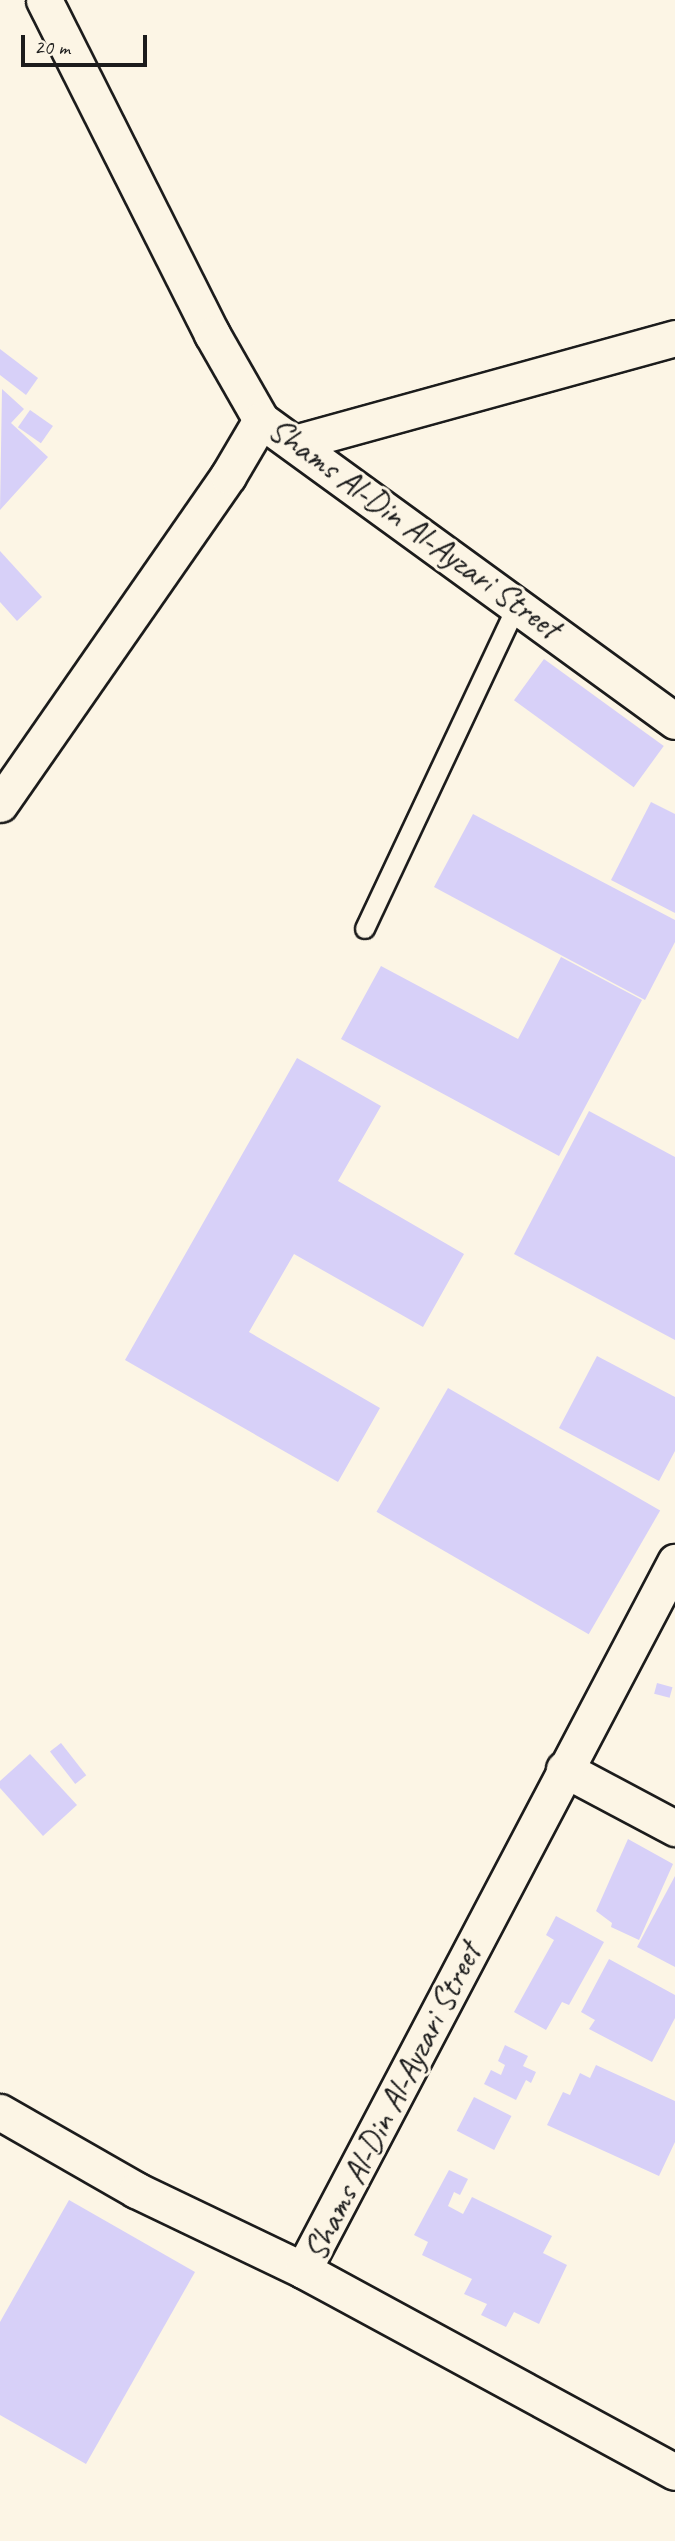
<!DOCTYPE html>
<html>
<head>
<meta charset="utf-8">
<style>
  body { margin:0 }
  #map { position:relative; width:675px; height:2541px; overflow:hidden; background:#fcf5e5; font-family:Caveat,sans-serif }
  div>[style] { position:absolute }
  .building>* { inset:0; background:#d7d0f8; transform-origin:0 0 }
  .roads { filter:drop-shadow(2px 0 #1c1c1c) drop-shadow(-2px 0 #1c1c1c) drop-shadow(0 2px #1c1c1c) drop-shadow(0 -2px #1c1c1c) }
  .lane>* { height:18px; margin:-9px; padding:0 9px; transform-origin:9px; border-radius:9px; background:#fcf5e5 }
  .street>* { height:35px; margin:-17.5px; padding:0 17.5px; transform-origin:17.5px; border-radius:17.5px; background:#fcf5e5 }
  span { translate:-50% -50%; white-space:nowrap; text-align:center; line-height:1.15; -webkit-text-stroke:6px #fcf5e5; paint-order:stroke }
  .street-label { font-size:33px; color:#1c1c1c }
  .scale { position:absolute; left:21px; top:35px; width:126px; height:32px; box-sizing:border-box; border:4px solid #1c1c1c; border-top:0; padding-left:9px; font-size:21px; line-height:24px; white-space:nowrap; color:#1c1c1c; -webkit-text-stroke:5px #fcf5e5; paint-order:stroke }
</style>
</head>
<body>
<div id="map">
  <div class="building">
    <i style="clip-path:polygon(0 349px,38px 378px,26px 395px,0 375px)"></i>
    <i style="clip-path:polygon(2px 389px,24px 409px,11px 423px,48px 457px,0 510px)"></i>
    <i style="left:30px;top:410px;width:28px;height:21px;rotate:35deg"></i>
    <i style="clip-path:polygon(0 551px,42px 597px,17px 621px,0 602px)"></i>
    <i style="left:544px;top:659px;width:148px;height:51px;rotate:36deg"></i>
    <i style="clip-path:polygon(651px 802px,675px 814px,675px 913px,611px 880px)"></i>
    <i style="clip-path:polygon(473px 814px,675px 920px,675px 942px,645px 1000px,434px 887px)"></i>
    <i style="clip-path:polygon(561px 957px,642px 1000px,559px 1156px,341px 1039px,381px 966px,518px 1039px)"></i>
    <i style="clip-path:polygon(297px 1058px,381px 1106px,338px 1181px,464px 1254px,423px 1327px,294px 1254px,249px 1332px,380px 1408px,338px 1482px,125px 1360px)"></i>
    <i style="clip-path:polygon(589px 1111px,675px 1157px,675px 1340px,514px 1254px)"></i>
    <i style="clip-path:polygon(597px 1356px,675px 1397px,675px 1451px,659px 1481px,559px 1428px)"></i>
    <i style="left:448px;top:1388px;width:245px;height:143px;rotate:30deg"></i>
    <i style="left:657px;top:1683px;width:16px;height:11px;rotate:15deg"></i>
    <i style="left:61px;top:1743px;width:41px;height:14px;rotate:52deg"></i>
    <i style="clip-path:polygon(30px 1754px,77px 1805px,43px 1836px,0 1788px,0 1781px)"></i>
    <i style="clip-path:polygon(628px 1839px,673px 1864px,639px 1940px,611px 1927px,612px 1923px,596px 1911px)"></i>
    <i style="clip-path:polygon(675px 1876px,675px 1967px,637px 1947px)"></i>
    <i style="clip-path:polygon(556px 1916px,604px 1942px,569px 2005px,562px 2002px,546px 2030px,514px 2012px,554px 1940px,546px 1935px)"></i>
    <i style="clip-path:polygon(609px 1959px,675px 1995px,675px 2018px,652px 2062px,589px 2029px,595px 2020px,581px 2012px)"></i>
    <i style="clip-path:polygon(505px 2045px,528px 2056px,523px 2066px,536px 2072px,531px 2083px,526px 2080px,516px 2100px,484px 2084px,491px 2070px,501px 2075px,505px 2065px,498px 2061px)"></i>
    <i style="clip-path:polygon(596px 2065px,675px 2101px,675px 2142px,659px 2176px,547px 2125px,563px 2092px,570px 2095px,580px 2073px,590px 2078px)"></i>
    <i style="left:474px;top:2097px;width:42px;height:38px;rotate:27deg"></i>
    <i style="clip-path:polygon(449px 2170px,468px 2179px,460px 2195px,454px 2192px,448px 2206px,463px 2214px,472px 2197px,552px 2236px,543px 2253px,567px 2265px,539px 2324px,514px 2312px,506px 2327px,481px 2315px,487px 2304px,464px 2294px,472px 2279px,422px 2255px,428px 2242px,414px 2235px)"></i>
    <i style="clip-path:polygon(69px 2200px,195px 2272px,86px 2464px,0 2415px,0 2322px)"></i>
  </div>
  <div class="roads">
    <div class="lane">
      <i style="left:365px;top:929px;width:359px;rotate:-64.8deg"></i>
    </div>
    <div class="street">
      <i style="left:44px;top:0;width:374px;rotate:63.3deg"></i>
      <i style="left:212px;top:334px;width:99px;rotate:60.3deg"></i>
      <i style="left:261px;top:420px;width:512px;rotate:36.02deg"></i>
      <i style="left:294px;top:443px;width:395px;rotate:-15.4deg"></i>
      <i style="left:0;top:804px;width:399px;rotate:-55.2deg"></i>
      <i style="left:228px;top:476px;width:65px;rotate:-59.5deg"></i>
      <i style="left:564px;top:1769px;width:126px;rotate:28deg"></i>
      <i style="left:0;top:2112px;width:157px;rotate:29.8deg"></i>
      <i style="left:136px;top:2190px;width:185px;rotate:25.6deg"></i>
      <i style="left:303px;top:2270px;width:423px;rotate:28.5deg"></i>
      <i style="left:303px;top:2270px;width:800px;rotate:-62.28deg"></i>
    </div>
  </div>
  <div class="street-label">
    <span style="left:414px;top:529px;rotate:36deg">Shams Al-Din Al-Ayzari Street</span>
    <span style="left:393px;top:2102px;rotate:-63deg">Shams Al-Din Al-Ayzari Street</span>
  </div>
  <div class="scale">20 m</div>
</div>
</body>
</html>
